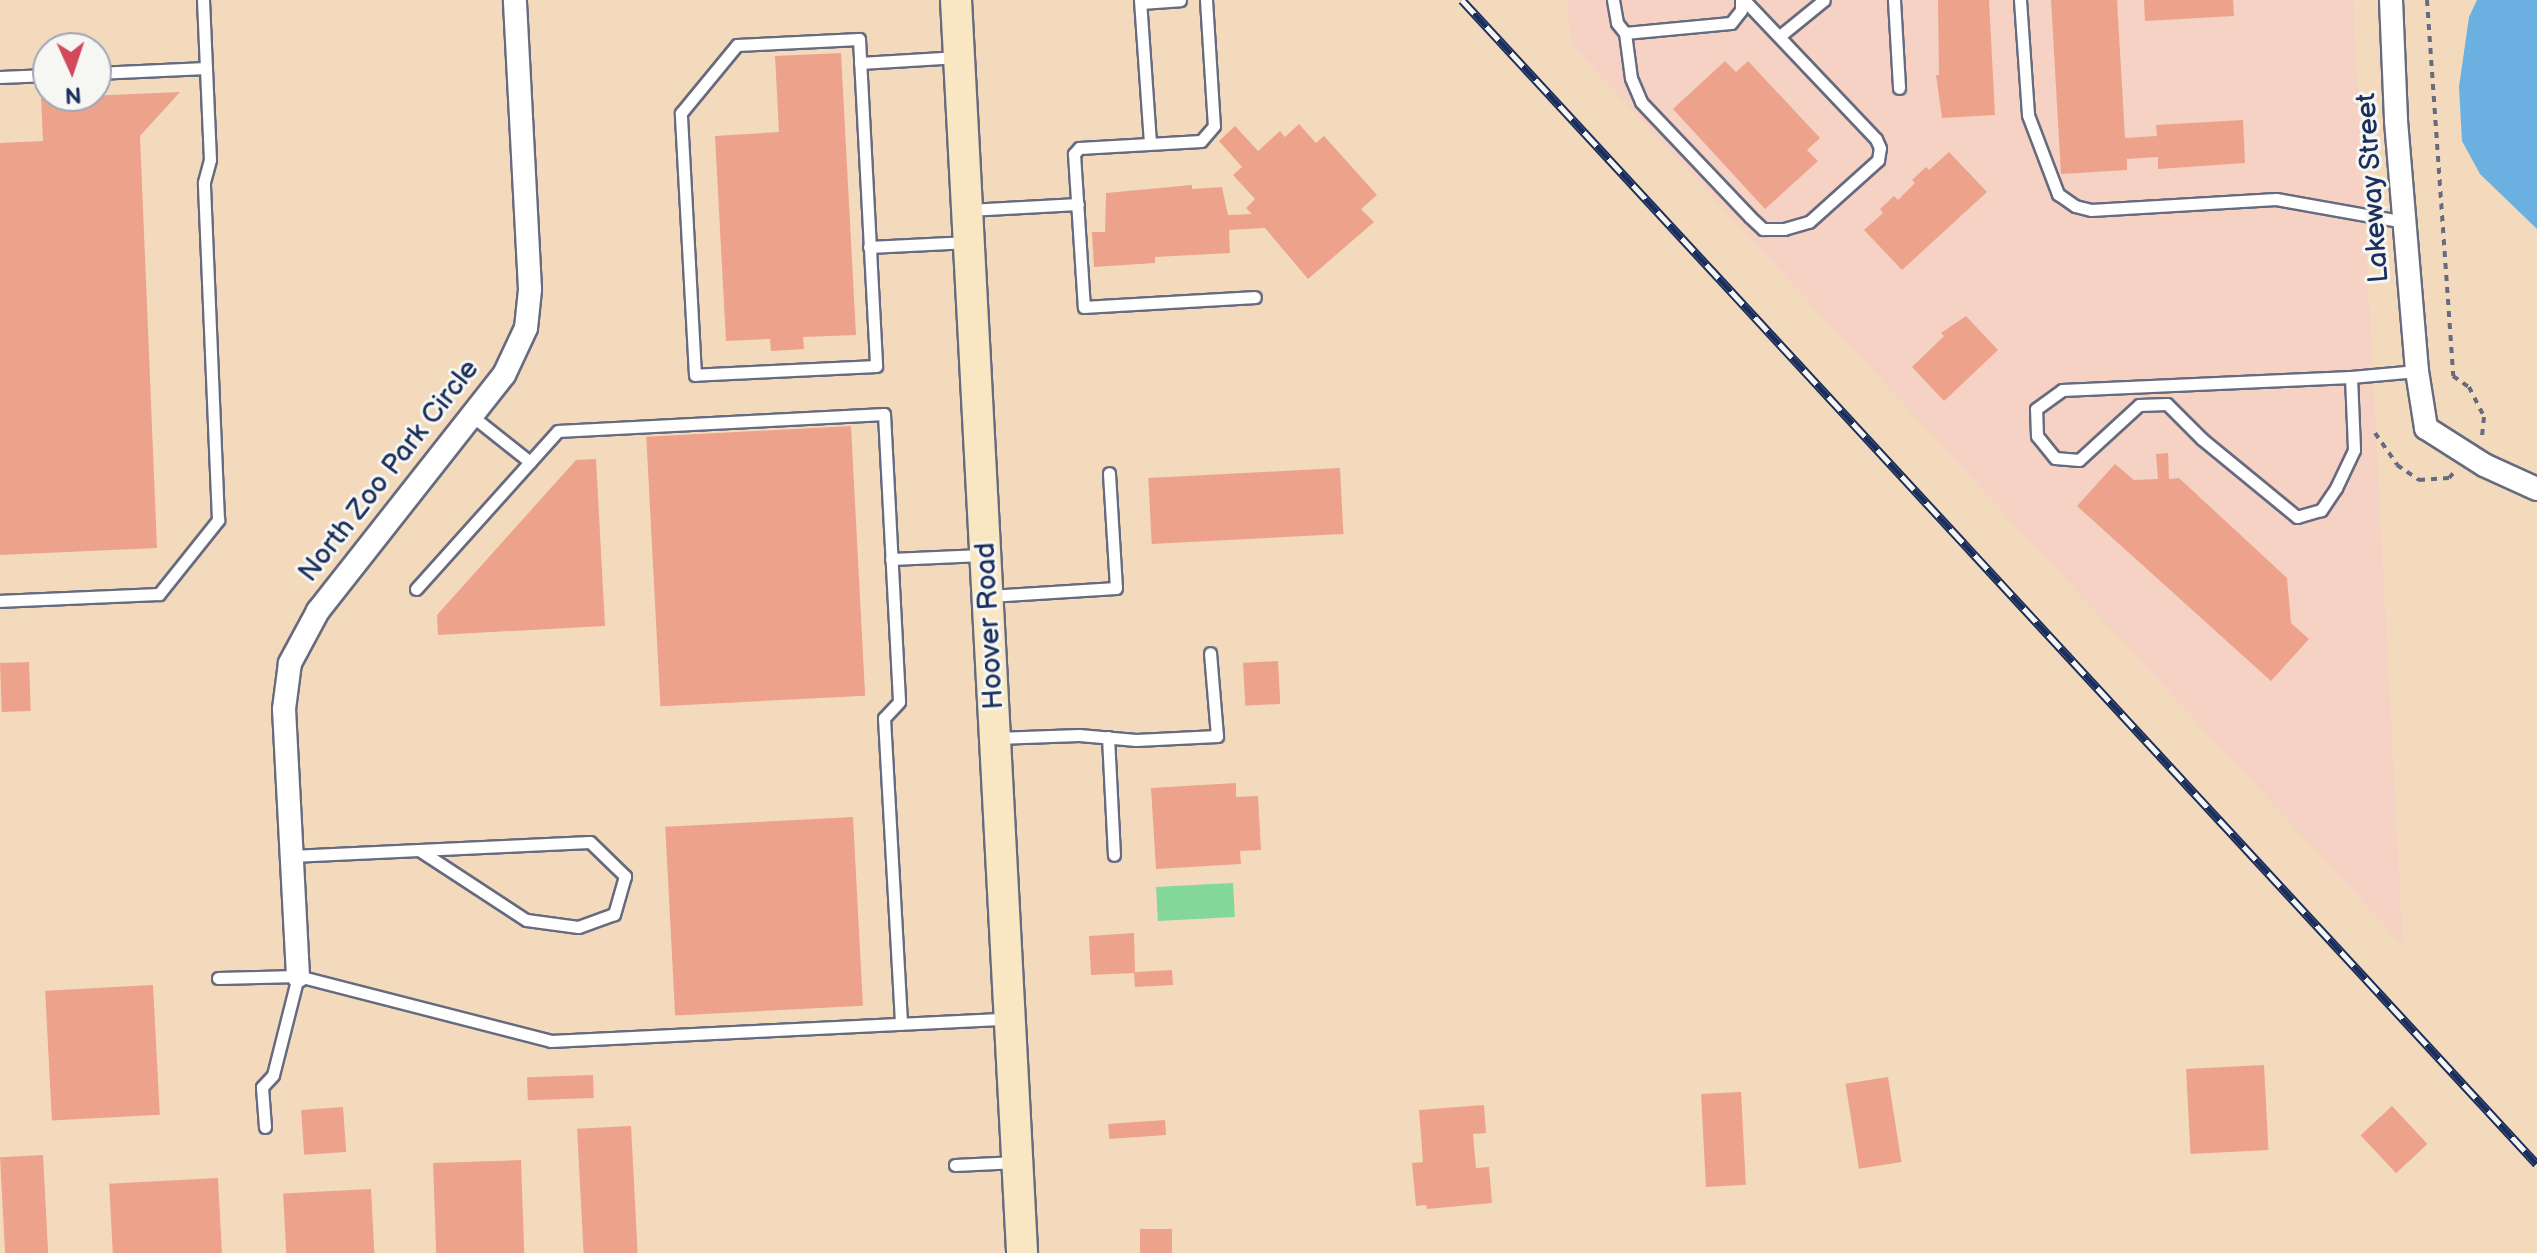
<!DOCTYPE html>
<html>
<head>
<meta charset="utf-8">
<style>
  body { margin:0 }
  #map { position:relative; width:2537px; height:1253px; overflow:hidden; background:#f3dabd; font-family:"Balsamiq Sans",sans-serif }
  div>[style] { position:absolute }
  .built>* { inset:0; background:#f5d2c3 }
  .green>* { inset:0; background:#83d799; transform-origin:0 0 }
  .water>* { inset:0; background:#6ab0e0 }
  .building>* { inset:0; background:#eda38b; transform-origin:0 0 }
  .path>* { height:4px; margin-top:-2px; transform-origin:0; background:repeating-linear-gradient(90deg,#676b7f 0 6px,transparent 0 12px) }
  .roads { filter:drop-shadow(2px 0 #676b7f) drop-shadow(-2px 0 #676b7f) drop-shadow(0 2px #676b7f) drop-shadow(0 -2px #676b7f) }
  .lane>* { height:11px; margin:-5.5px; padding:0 5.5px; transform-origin:5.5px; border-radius:5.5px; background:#fff }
  .street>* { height:22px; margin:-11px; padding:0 11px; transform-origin:11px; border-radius:11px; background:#fff }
  .secondary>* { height:30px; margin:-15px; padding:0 15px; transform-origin:15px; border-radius:15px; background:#f9e7c3 }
  .rail>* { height:9px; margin-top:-4.5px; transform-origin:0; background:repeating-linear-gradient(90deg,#f6f6f2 0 18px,#1b2f5e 0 36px); box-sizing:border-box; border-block:2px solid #1b2f5e }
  span { translate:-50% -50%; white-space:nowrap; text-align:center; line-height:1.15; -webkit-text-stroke:6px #f6f6f2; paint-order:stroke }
  .street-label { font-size:28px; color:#1b2f5e }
  .north { position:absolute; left:32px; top:32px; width:80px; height:80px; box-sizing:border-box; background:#f6f6f2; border:2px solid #9ea6b7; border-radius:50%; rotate:177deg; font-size:22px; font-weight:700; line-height:32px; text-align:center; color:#1b2f5e }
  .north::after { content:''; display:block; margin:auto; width:28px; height:36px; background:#d1495b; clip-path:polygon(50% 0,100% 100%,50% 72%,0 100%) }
</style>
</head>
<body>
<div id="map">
  <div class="built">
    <i style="clip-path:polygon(1567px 0,2353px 0,2403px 945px,1571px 44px)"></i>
  </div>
  <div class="green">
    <i style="left:1233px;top:883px;width:34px;height:77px;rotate:87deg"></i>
  </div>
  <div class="water">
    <i style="clip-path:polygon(2477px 0,2537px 0,2537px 229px,2480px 174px,2462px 141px,2459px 87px,2469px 17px)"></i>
  </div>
  <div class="building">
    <i style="clip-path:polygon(1938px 0,1989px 0,1995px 115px,1942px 118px,1936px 75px,1939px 75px)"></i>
    <i style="clip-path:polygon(2051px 0,2117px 0,2125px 138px,2157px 136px,2156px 125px,2243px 120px,2245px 163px,2158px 169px,2158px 157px,2127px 159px,2127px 170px,2061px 174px)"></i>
    <i style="clip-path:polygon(2144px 0,2233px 0,2234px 16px,2145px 21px)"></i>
    <i style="clip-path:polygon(841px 53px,856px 335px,803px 337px,804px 349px,771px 351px,770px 339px,726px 341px,715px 136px,779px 132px,775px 56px)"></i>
    <i style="clip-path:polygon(1725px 61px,1736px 72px,1748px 61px,1820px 138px,1807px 150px,1818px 161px,1765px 209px,1673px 109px)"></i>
    <i style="clip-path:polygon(180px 92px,140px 136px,157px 548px,0 555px,0 143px,43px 141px,41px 98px)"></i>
    <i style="clip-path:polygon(1299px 124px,1316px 143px,1324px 136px,1377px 195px,1361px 209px,1374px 222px,1308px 279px,1265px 228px,1229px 230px,1230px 253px,1155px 257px,1155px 263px,1094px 267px,1092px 232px,1105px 232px,1106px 193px,1192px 185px,1192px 189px,1222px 187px,1228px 215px,1252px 214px,1246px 208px,1255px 199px,1233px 175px,1242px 167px,1219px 141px,1235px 126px,1258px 151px,1280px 131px,1285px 137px)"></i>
    <i style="clip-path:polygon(1949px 152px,1987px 192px,1902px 270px,1864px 230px,1883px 213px,1880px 209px,1894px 196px,1898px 200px,1915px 183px,1912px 180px,1926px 167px,1929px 170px)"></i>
    <i style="clip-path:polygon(1966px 316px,1998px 350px,1944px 401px,1912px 367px,1944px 336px,1941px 333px)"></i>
    <i style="left:851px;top:426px;width:270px;height:205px;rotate:87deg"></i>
    <i style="clip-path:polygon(2168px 453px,2169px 479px,2179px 478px,2287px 578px,2291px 623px,2309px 639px,2271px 681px,2077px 506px,2115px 464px,2134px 480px,2158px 479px,2156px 454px)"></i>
    <i style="clip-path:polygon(596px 459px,605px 626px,438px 635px,437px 615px,576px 460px)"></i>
    <i style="left:1340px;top:468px;width:66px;height:192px;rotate:87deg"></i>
    <i style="left:1278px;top:661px;width:43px;height:35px;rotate:87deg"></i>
    <i style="left:29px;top:662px;width:49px;height:29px;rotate:88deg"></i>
    <i style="clip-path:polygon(1236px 783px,1236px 797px,1258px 796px,1261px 850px,1240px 851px,1241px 864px,1156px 869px,1151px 788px)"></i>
    <i style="left:853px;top:817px;width:189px;height:188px;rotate:87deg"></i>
    <i style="clip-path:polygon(1134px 933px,1135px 972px,1172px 970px,1173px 985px,1135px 987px,1134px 973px,1091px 975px,1089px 936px)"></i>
    <i style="left:153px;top:985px;width:130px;height:108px;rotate:87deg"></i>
    <i style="left:2264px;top:1065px;width:85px;height:78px;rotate:87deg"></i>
    <i style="left:593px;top:1075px;width:23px;height:66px;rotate:88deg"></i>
    <i style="left:1888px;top:1077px;width:86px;height:43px;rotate:81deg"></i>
    <i style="left:1741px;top:1092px;width:93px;height:40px;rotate:87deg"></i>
    <i style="clip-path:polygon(1484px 1105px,1486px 1133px,1473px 1134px,1476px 1168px,1489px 1167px,1492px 1203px,1427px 1209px,1426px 1205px,1416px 1206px,1412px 1163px,1423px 1162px,1419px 1110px)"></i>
    <i style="left:2392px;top:1106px;width:52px;height:43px;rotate:47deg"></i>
    <i style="left:343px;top:1107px;width:45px;height:42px;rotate:86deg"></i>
    <i style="left:1165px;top:1120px;width:15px;height:57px;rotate:86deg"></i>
    <i style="left:631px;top:1126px;width:127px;height:54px;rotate:87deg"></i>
    <i style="left:43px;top:1155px;width:98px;height:43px;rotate:87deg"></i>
    <i style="left:521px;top:1160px;width:93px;height:88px;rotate:88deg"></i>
    <i style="left:218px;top:1178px;width:75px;height:109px;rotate:87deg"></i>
    <i style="left:371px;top:1189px;width:64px;height:88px;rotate:87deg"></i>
    <i style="left:1140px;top:1229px;width:32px;height:24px"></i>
  </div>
  <div class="path">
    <i style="left:2427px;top:0;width:377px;rotate:86deg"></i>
    <i style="left:2453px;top:376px;width:19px;rotate:35deg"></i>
    <i style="left:2469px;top:387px;width:34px;rotate:63deg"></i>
    <i style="left:2484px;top:417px;width:20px;rotate:96deg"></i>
    <i style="left:2375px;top:433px;width:39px;rotate:55deg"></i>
    <i style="left:2397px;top:465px;width:27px;rotate:34deg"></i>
    <i style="left:2419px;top:480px;width:30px;rotate:-4deg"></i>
    <i style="left:2449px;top:478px;width:9px;rotate:-49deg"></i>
  </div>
  <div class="roads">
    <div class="lane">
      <i style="left:1140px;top:0;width:144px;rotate:86deg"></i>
      <i style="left:1206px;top:0;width:126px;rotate:86.4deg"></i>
      <i style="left:1214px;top:126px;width:20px;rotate:131deg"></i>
      <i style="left:1201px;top:141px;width:122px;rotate:176.7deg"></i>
      <i style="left:1079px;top:148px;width:8px;rotate:130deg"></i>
      <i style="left:1074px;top:154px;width:153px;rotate:86.3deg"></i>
      <i style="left:1084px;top:307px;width:171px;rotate:-3.3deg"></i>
      <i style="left:1613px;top:0;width:23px;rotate:80deg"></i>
      <i style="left:1617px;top:23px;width:13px;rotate:51deg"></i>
      <i style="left:1625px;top:33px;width:106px;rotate:-5.4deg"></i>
      <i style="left:1731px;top:23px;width:16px;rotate:-52deg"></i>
      <i style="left:1741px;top:10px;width:10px;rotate:-90deg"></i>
      <i style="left:1894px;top:0;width:88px;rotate:86.7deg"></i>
      <i style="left:2020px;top:0;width:115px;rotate:86deg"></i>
      <i style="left:2028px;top:115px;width:85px;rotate:69.2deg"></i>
      <i style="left:2058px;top:194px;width:21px;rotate:35deg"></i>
      <i style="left:2075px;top:206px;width:16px;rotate:14deg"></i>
      <i style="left:2091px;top:210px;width:185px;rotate:-3.4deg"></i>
      <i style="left:2276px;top:199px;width:131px;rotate:10.1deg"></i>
      <i style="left:1141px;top:3px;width:39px;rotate:-4deg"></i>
      <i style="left:1625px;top:33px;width:45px;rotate:82.4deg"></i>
      <i style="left:1631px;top:78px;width:26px;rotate:67deg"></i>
      <i style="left:1641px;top:102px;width:158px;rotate:46.5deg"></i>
      <i style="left:1750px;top:217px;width:18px;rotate:43deg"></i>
      <i style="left:1763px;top:229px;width:21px"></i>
      <i style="left:1784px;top:229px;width:26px;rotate:-16deg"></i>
      <i style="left:1809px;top:222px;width:93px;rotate:-41.9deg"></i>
      <i style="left:1878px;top:160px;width:12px;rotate:-81deg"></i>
      <i style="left:1880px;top:148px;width:10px;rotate:-114deg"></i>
      <i style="left:1876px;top:139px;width:192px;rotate:-133.5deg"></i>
      <i style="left:1781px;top:35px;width:55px;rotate:-39.1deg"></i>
      <i style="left:859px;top:39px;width:327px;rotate:87deg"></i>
      <i style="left:876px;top:366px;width:181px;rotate:177.2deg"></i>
      <i style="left:695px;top:375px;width:262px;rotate:-93.1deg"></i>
      <i style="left:681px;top:113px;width:88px;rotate:-50.5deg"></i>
      <i style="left:737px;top:45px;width:122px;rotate:-2.8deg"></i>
      <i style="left:860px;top:63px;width:99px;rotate:-3.5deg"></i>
      <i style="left:96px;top:73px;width:110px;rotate:-2.6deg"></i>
      <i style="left:0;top:77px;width:48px;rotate:-2.4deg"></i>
      <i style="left:968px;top:210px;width:110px;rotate:-3.1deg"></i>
      <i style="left:869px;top:247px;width:100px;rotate:-2.9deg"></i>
      <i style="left:2351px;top:377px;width:73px;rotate:87.6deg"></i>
      <i style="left:2354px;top:450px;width:42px;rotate:115.3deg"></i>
      <i style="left:2336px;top:488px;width:27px;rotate:124deg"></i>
      <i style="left:2321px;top:510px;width:25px;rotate:164deg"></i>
      <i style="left:2297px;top:517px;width:123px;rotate:-140.6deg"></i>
      <i style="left:2202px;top:439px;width:49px;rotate:-135deg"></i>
      <i style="left:2167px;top:404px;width:28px;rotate:178deg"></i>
      <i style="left:2139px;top:405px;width:81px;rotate:137.5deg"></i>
      <i style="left:2079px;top:460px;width:24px;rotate:-175deg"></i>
      <i style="left:2055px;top:458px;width:28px;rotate:-129deg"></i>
      <i style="left:2037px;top:436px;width:27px;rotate:-92deg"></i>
      <i style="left:2036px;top:409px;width:32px;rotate:-36deg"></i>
      <i style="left:2062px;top:390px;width:289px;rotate:-2.6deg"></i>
      <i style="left:2351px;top:377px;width:66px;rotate:-5.2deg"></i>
      <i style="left:472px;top:416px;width:74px;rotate:38.4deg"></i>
      <i style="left:891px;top:559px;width:91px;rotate:-2.5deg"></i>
      <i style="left:416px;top:589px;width:212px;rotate:-48.1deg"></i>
      <i style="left:558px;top:431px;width:326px;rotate:-3deg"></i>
      <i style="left:884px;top:414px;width:288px;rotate:87deg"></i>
      <i style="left:899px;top:702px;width:22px;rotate:133deg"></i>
      <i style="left:884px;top:718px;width:306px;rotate:86.8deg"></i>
      <i style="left:989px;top:596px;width:127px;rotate:-3.6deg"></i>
      <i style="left:1116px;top:588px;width:115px;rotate:-93.5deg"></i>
      <i style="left:0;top:601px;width:159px;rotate:-2.5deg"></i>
      <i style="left:159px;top:594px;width:95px;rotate:-51.4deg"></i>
      <i style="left:218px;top:520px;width:338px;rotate:-92.4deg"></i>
      <i style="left:204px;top:182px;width:23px;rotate:-75deg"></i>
      <i style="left:210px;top:160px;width:160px;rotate:-92.5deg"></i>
      <i style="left:1108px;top:737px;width:118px;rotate:87.1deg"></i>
      <i style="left:996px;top:738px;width:83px;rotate:-2.1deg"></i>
      <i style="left:1079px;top:735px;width:57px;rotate:5deg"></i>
      <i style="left:1136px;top:740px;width:81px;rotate:-2.8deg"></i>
      <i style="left:1217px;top:736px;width:83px;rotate:-94.8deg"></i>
      <i style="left:291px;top:856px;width:299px;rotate:-2.7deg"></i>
      <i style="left:590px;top:842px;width:49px;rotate:44.2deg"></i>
      <i style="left:625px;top:876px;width:40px;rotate:106deg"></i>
      <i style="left:614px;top:914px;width:38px;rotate:160deg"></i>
      <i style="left:578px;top:927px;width:52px;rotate:-172.3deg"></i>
      <i style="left:526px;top:920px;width:128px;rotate:-146.8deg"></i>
      <i style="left:218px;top:978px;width:80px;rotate:-1.4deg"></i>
      <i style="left:298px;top:976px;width:261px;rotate:14.4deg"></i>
      <i style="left:551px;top:1041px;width:459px;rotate:-2.8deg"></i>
      <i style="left:265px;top:1127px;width:40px;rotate:-94.3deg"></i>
      <i style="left:262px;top:1087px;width:16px;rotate:-47deg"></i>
      <i style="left:273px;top:1075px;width:102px;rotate:-75.8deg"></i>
      <i style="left:955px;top:1165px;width:62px;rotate:-2.8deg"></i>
    </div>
    <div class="street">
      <i style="left:2391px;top:0;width:121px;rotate:87.6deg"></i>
      <i style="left:2396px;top:121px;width:251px;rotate:85.2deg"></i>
      <i style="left:2417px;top:371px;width:58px;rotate:81deg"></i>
      <i style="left:2426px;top:428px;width:69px;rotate:32.5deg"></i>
      <i style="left:2484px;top:465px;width:58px;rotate:24.4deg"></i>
      <i style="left:298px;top:976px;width:267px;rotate:-93deg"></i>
      <i style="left:284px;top:709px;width:46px;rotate:-82.6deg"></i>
      <i style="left:290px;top:663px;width:59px;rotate:-61.7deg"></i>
      <i style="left:318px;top:611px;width:300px;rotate:-51.8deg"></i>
      <i style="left:504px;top:375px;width:52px;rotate:-64.9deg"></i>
      <i style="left:526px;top:328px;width:39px;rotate:-84deg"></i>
      <i style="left:530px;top:289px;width:289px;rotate:-93deg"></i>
    </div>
    <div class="secondary">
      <i style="left:956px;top:0;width:1255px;rotate:86.98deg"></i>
    </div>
  </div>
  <div class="rail">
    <i style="left:1462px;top:0;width:1584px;rotate:47.28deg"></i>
  </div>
  <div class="street-label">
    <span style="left:2373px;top:188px;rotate:-94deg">Lakeway Street</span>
    <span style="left:389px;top:471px;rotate:-52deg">North Zoo Park Circle</span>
    <span style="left:990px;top:626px;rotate:-93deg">Hoover Road</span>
  </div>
  <div class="north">N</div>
</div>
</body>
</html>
